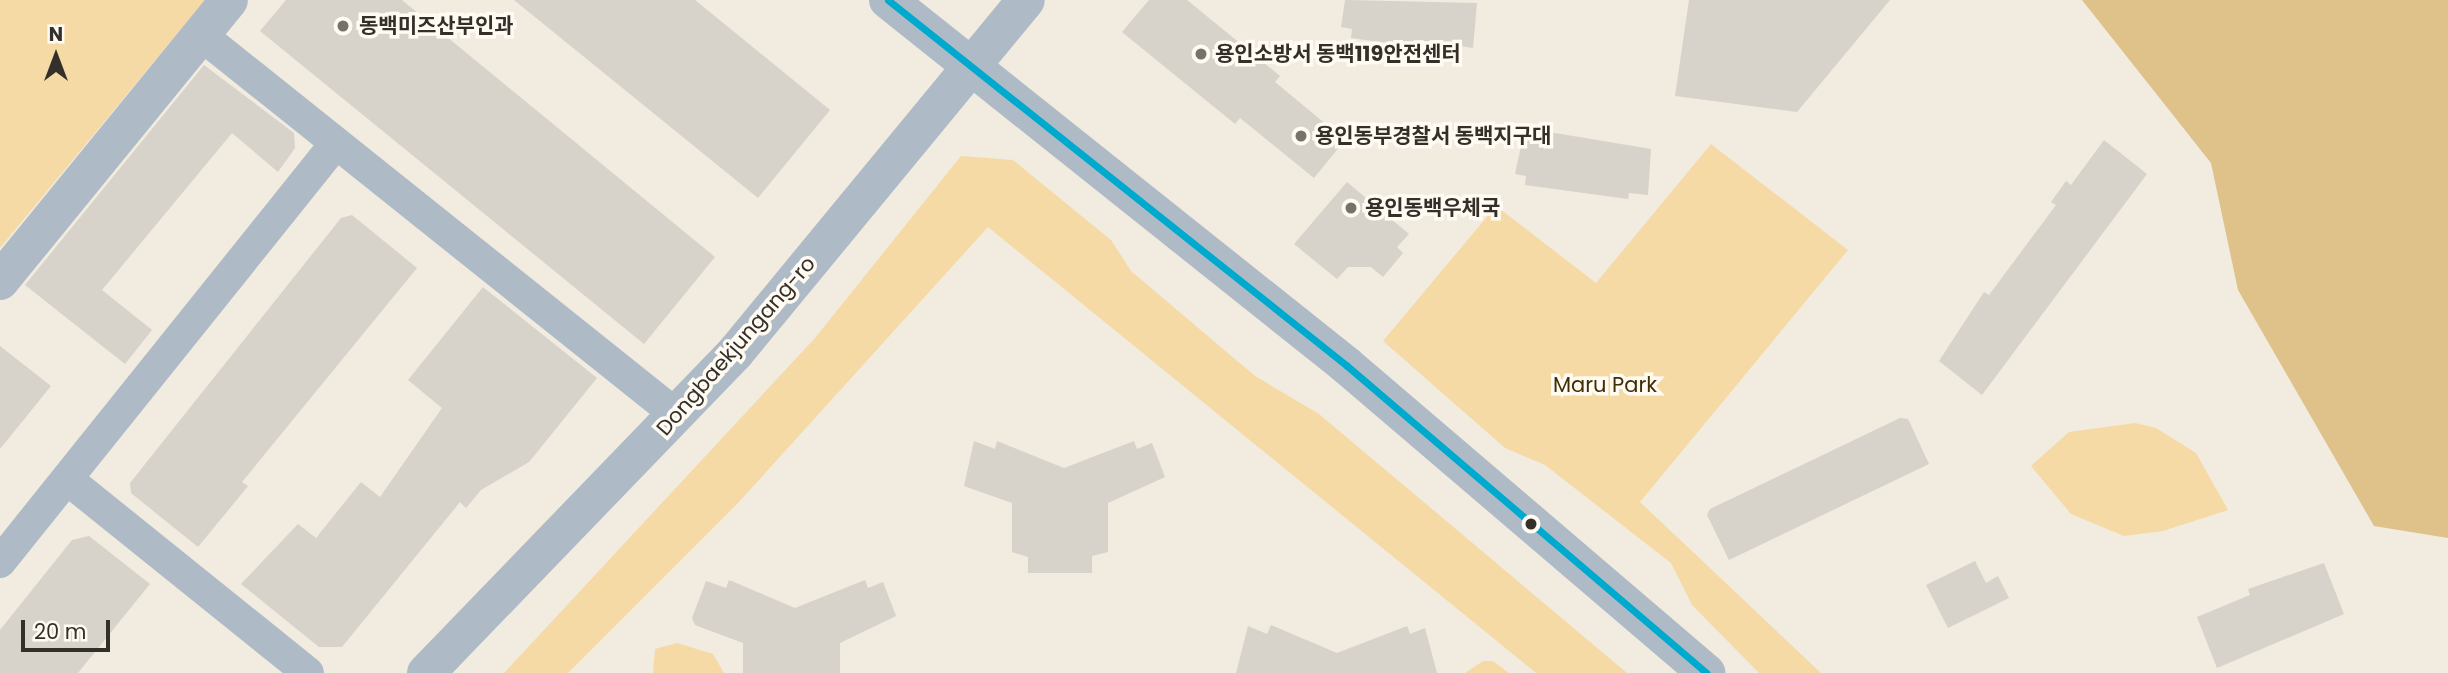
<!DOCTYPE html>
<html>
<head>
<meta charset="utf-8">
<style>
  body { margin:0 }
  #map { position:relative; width:2448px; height:673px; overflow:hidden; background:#f1ebe0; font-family:Poppins,"Noto Sans KR",sans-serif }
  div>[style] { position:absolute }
  .green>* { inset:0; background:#f6daa5 }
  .forest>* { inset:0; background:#dec28a }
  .building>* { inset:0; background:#d7d2ca }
  .minor>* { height:32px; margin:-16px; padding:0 16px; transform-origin:16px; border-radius:16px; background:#aebbc6 }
  .tertiary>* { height:38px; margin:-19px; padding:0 19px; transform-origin:19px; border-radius:19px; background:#aebbc6 }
  .bus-1>* { height:7px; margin:-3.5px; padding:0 3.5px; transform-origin:3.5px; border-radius:3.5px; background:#00a9ce }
  .dots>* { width:19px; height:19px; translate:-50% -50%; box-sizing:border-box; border:4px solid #fffbf3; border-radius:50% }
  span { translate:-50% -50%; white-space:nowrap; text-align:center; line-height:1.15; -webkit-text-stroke:7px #fffbf3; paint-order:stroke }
  .poi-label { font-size:21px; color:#343029; font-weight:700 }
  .left { translate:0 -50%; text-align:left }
  .street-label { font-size:21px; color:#343029 }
  .park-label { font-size:21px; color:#402e04 }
  .north { position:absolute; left:21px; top:21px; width:70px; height:70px; -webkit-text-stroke:5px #fffbf3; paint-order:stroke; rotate:0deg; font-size:19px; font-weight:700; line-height:28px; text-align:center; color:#343029 }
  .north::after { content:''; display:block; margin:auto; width:24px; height:32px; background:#343029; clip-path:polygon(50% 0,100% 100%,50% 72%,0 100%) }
  .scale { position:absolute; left:21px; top:620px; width:89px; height:32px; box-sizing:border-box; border:4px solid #343029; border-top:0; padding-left:9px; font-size:21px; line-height:24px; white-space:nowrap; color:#343029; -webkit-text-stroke:5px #fffbf3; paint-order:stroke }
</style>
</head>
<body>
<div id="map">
  <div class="green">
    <i style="clip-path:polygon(0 0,205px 0,0 248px)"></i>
    <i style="clip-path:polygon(1711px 144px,1848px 250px,1640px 502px,1821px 673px,1759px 673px,1692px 605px,1671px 563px,1545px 465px,1505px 448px,1383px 341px,1496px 206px,1596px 283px)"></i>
    <i style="clip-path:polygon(961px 156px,1013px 160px,1111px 240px,1131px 271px,1255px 376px,1319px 414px,1627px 673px,1536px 673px,988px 227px,739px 502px,568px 673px,504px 673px,815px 338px)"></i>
    <i style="clip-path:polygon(2135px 423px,2156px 428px,2196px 453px,2228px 510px,2163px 531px,2124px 536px,2071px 514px,2031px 466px,2069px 432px)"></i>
    <i style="clip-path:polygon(677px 643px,713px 654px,724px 673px,653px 673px,655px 649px)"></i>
    <i style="clip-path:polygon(1483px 661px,1493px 661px,1509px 673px,1465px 673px)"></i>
  </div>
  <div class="forest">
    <i style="clip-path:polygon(2082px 0,2448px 0,2448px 538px,2374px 526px,2238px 290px,2211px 163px)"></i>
  </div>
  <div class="building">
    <i style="clip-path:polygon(286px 0,402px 0,715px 257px,644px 344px,260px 31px)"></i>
    <i style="clip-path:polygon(514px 0,695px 0,830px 110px,758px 198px)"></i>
    <i style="clip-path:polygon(1149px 0,1187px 0,1280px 76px,1275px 82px,1345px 140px,1314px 178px,1240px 118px,1235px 124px,1122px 32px)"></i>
    <i style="clip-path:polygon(1345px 0,1477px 3px,1473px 48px,1454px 45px,1454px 52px,1351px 38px,1352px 29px,1341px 27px)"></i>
    <i style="clip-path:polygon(1689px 0,1890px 0,1797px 112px,1675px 96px)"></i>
    <i style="clip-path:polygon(204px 65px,294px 133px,295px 148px,278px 172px,232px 133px,102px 290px,152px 330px,125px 364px,25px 285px)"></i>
    <i style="clip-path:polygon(1525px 128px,1651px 149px,1648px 195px,1629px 193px,1628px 199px,1525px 185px,1526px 176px,1515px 174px)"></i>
    <i style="clip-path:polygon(2104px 140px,2147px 174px,1982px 395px,1939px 361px,1984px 292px,1989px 295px,2056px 205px,2051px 202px,2066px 181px,2071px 185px)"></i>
    <i style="clip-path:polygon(1347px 182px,1409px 234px,1397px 247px,1403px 253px,1383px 277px,1371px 267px,1348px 267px,1337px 279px,1294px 244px)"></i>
    <i style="clip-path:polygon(352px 215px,417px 268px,242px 482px,248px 486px,198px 547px,131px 493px,130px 483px,341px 218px)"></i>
    <i style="clip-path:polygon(483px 287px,597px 378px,529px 462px,481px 490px,466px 508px,460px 502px,342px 647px,319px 647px,241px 584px,298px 524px,316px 538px,361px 482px,380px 497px,442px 408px,408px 380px)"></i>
    <i style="clip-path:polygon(0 346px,51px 386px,0 449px)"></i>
    <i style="clip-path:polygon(1900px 418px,1908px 419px,1929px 464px,1729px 560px,1707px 515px,1710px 509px)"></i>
    <i style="clip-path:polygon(974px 441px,995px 449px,997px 441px,1064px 468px,1134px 441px,1137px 449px,1152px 443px,1165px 477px,1108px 503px,1108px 552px,1092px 556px,1092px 573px,1028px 573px,1028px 557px,1012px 552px,1012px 503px,964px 486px)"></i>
    <i style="clip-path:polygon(89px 536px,150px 584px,78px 673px,0 673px,0 630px,72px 540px)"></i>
    <i style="clip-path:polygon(1975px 561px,1986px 583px,1998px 576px,2009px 598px,1948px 628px,1926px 585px)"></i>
    <i style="clip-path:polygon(2324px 563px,2344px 614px,2217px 668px,2197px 617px,2250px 595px,2248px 589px)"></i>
    <i style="clip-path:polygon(729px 580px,795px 608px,865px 580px,868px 588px,883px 582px,896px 616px,840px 643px,840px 673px,743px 673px,743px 643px,695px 625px,692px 618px,706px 581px,726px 588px)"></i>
    <i style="clip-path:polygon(1271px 625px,1337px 653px,1407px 626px,1410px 634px,1425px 628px,1437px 673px,1236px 673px,1248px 626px,1267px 634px)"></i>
  </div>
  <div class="minor">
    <i style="left:201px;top:35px;width:610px;rotate:38.62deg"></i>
    <i style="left:67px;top:479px;width:309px;rotate:38.8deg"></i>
    <i style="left:0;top:562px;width:537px;rotate:-51.27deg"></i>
  </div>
  <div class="tertiary">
    <i style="left:888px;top:0;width:586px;rotate:38.55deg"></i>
    <i style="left:1346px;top:365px;width:474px;rotate:40.5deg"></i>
    <i style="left:0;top:281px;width:362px;rotate:-50.8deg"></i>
    <i style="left:426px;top:673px;width:445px;rotate:-46deg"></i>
    <i style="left:735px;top:353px;width:457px;rotate:-50.5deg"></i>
  </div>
  <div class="bus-1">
    <i style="left:888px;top:0;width:586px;rotate:38.55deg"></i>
    <i style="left:1346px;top:365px;width:474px;rotate:40.5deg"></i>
  </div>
  <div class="dots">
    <i style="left:343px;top:26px;background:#767169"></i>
    <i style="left:1201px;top:54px;background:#767169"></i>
    <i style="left:1301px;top:136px;background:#767169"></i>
    <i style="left:1351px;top:208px;background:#767169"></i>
    <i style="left:1531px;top:524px;background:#343029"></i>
  </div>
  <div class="poi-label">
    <span class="left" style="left:359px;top:26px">동백미즈산부인과</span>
    <span class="left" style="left:1215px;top:54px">용인소방서 동백119안전센터</span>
    <span class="left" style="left:1315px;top:136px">용인동부경찰서 동백지구대</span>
    <span class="left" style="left:1365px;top:208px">용인동백우체국</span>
  </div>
  <div class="street-label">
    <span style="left:736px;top:346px;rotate:-49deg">Dongbaekjungang-ro</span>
  </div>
  <div class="park-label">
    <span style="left:1605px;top:385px">Maru Park</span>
  </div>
  <div class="north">N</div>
  <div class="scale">20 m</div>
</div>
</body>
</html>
